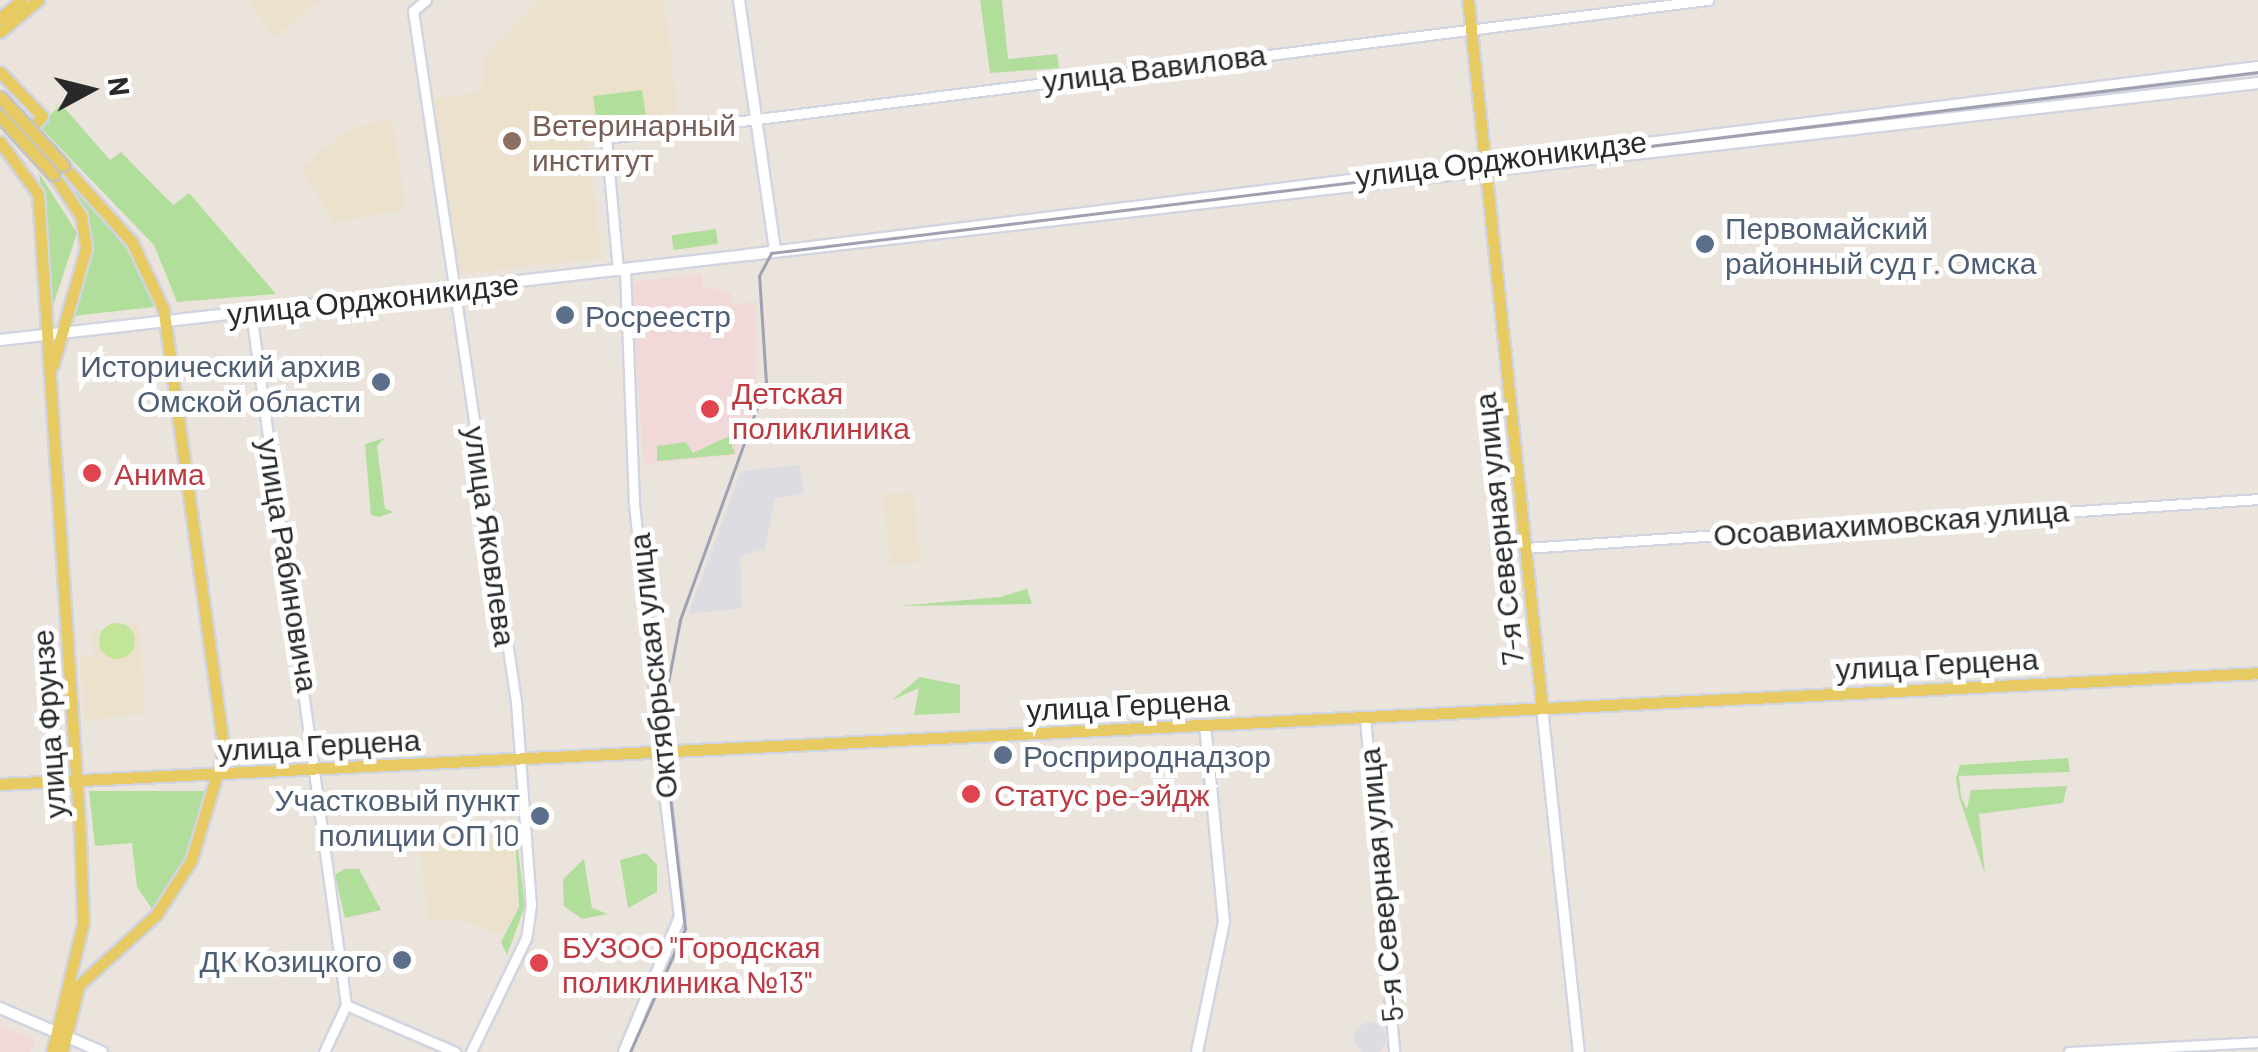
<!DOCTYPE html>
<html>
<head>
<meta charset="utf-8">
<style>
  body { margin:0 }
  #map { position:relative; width:2258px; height:1052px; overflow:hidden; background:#ebe4dc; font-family:Barlow,sans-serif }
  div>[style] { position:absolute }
  .industrial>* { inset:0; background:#dedce3 }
  .round { border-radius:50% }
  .education>* { inset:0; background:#ebe1cc; transform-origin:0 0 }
  .medical>* { inset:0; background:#f1d9da }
  .green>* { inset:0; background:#b1de9b; transform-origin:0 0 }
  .pitch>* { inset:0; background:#c3e597 }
  .roads { filter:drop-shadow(2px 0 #d1d4e1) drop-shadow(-2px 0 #d1d4e1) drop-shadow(0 2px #d1d4e1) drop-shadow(0 -2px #d1d4e1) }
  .tertiary>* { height:9px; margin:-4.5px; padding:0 4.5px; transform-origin:4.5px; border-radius:4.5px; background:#fff }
  .secondary>* { height:10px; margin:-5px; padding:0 5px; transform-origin:5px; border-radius:5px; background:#fff }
  .primary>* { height:11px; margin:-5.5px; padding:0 5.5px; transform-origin:5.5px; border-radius:5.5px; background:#e8ca63 }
  .tram>* { height:2.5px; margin:-1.25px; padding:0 1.25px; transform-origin:1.25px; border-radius:1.25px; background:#9fa1b2 }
  .bridges { filter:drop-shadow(2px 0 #c3c3c3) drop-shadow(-2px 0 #c3c3c3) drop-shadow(0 2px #c3c3c3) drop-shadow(0 -2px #c3c3c3) }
  .primary-bridge>* { height:11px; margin:-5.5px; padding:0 5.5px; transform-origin:5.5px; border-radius:5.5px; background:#e8ca63 }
  .dots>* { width:28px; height:28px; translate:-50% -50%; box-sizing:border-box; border:5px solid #fff; border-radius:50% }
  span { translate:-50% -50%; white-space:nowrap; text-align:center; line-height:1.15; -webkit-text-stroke:10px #fff; paint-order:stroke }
  .street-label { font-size:30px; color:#292929 }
  .education-label { font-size:30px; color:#785e54 }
  .left { translate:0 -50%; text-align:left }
  .service-label { font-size:30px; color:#4e5e75 }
  .right { translate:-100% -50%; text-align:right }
  .health-label { font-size:30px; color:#be3a42 }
  .north { position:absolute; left:40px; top:40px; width:100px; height:100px; -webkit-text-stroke:8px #fff; paint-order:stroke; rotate:83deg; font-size:28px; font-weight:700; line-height:40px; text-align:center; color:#292929 }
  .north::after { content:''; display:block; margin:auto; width:35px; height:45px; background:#292929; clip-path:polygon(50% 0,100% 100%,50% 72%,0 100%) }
</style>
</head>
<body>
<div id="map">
  <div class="industrial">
    <i style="clip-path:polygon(800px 465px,804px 494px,775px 498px,765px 549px,740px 556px,742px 608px,688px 614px,741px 471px)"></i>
    <i class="round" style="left:1354px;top:1022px;width:32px;height:32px"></i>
  </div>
  <div class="education">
    <i style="clip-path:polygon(247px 0,320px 0,275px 37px)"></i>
    <i style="clip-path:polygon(539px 0,664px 0,679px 120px,586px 132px,602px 258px,458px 275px,431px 99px,481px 92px,485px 56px)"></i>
    <i style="clip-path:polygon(392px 118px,406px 209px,333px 223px,302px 168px,345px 131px)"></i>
    <i style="left:913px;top:492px;width:70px;height:30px;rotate:84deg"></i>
    <i style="clip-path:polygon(139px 625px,145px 713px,85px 721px,80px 658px,94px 656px,92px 630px)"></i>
    <i style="clip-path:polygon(466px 830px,476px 841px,514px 839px,518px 908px,503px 935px,458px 919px,428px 922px,419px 835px)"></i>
  </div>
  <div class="medical">
    <i style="clip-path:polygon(702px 274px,703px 287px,730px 292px,732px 305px,756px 302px,757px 403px,736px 455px,644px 464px,630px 282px)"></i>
    <i style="clip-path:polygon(0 1025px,36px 1041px,30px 1052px,0 1052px)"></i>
  </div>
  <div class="green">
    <i style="clip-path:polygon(980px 0,1002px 0,1008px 59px,1057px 54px,1059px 68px,990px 73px)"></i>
    <i style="clip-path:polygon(642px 90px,647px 123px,609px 128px,607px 117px,596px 118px,593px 96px)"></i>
    <i style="clip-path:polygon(61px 104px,110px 160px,121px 152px,173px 205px,189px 193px,276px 294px,177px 302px,154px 245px,39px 126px)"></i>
    <i style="clip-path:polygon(58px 171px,131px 250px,154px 307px,72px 316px,91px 229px)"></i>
    <i style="clip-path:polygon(39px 173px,77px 233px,49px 318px,42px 198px)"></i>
    <i style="left:716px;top:229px;width:15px;height:45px;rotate:82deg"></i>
    <i style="clip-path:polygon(729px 436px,735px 454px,657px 461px,657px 446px,686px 442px,693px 453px)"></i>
    <i style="clip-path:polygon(385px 438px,377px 446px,385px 509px,394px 512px,379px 517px,371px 515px,365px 444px)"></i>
    <i style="clip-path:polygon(1027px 589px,1032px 604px,899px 606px,1000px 597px)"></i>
    <i style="clip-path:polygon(920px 677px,960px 685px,960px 713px,914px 715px,919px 688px,892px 700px)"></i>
    <i style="clip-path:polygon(2068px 758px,2070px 772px,1959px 776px,1961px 797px,1967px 809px,1971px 790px,2067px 786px,2063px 803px,1979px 814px,1985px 874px,1959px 797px,1956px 778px,1960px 765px)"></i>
    <i style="clip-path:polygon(89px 791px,211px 791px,186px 857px,152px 909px,137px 887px,132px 843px,95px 846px)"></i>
    <i style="clip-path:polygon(514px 817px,525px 906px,507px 955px,501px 942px,519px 907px)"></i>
    <i style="clip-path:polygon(646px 853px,657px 865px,657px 892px,628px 908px,620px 860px)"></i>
    <i style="clip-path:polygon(584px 859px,592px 908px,608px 914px,582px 919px,564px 906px,563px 879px)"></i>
    <i style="clip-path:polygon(344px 869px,359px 869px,381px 910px,345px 918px,335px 875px)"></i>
  </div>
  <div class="pitch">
    <i class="round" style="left:99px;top:623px;width:36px;height:36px"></i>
  </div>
  <div class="roads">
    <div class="tertiary">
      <i style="left:426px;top:0;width:17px;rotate:140deg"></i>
      <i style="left:413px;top:11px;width:699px;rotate:81.52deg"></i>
      <i style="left:516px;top:702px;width:203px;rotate:85.8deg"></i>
      <i style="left:531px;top:904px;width:34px;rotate:98deg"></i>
      <i style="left:526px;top:938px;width:127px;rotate:115.8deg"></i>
      <i style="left:625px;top:269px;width:235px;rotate:87.8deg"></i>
      <i style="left:634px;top:504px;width:249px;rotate:84deg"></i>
      <i style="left:618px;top:270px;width:133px;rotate:-95.2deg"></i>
      <i style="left:606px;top:138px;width:1111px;rotate:-7.14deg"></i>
      <i style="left:251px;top:312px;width:699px;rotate:82.19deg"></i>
      <i style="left:346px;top:1005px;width:52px;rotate:115.1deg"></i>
      <i style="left:1525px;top:548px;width:735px;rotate:-3.82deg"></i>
      <i style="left:1365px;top:718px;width:335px;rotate:85deg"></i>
      <i style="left:346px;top:1005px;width:119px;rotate:23.3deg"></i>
      <i style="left:2069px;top:1052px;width:189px;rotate:-3deg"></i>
    </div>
    <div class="secondary">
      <i style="left:739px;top:0;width:252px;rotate:81.8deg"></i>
      <i style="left:747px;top:255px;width:1523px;rotate:-7.09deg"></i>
      <i style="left:0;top:340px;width:2273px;rotate:-6.49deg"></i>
      <i style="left:1542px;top:708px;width:346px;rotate:83.9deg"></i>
      <i style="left:0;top:1008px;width:111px;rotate:23.3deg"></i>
      <i style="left:624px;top:1052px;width:146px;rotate:-67.5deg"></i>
      <i style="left:680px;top:917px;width:166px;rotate:-96.9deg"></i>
      <i style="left:1197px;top:1052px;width:133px;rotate:-78.3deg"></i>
      <i style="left:1224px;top:922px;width:198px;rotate:-95.5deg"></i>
    </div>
    <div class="primary">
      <i style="left:1468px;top:0;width:712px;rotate:84.03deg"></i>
      <i style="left:0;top:18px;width:28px;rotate:-39deg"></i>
      <i style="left:0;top:32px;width:50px;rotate:-40.1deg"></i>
      <i style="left:0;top:72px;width:61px;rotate:46.3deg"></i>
      <i style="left:42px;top:116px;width:11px;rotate:131deg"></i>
      <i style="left:0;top:142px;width:64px;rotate:53.8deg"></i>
      <i style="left:38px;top:194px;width:642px;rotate:86.25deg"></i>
      <i style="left:80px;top:835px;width:88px;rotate:88deg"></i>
      <i style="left:83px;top:923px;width:133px;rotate:103.5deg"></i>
      <i style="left:53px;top:174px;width:50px;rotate:56.3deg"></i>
      <i style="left:81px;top:216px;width:32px;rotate:81deg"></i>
      <i style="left:86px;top:248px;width:122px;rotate:105.8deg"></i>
      <i style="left:0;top:784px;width:2261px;rotate:-2.81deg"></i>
      <i style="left:62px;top:1052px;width:69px;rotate:-75.8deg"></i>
      <i style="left:79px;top:985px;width:104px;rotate:-42.3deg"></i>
      <i style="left:156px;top:915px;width:64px;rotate:-57.1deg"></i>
      <i style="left:191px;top:861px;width:115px;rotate:-73.3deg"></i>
      <i style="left:224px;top:751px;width:447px;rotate:-97.8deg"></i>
      <i style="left:163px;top:308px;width:73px;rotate:-115.2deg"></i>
      <i style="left:132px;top:242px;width:103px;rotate:-131.9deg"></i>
    </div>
  </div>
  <div class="tram">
    <i style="left:630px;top:1052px;width:135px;rotate:-65.9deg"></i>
    <i style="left:685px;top:929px;width:169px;rotate:-96.5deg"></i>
    <i style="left:666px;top:761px;width:78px;rotate:-88.5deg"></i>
    <i style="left:668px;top:683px;width:64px;rotate:-79.2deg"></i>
    <i style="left:680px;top:620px;width:252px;rotate:-70.1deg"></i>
    <i style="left:766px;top:383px;width:107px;rotate:-93.7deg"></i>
    <i style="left:759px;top:276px;width:26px;rotate:-62deg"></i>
    <i style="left:771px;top:253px;width:1498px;rotate:-6.94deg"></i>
  </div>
  <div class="bridges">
    <div class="primary-bridge">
      <i style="left:0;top:97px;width:93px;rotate:47.2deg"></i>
      <i style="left:0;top:116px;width:79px;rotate:47.6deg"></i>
    </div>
  </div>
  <div class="dots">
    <i style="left:512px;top:141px;background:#8d6e63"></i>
    <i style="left:1705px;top:244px;background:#5c6f8a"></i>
    <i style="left:565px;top:315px;background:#5c6f8a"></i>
    <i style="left:381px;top:382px;background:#5c6f8a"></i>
    <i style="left:710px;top:409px;background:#e0444e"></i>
    <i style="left:92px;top:473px;background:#e0444e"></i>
    <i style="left:1003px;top:755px;background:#5c6f8a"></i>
    <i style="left:971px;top:794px;background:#e0444e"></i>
    <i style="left:540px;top:816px;background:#5c6f8a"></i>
    <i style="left:402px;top:960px;background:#5c6f8a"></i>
    <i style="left:539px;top:963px;background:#e0444e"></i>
  </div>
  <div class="street-label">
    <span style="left:1154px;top:67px;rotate:-7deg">улица Вавилова</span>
    <span style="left:1501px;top:158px;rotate:-7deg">улица Орджоникидзе</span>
    <span style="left:373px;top:298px;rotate:-6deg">улица Орджоникидзе</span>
    <span style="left:1891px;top:522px;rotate:-4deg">Осоавиахимовская улица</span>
    <span style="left:1498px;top:529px;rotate:-96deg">7-я Северная улица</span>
    <span style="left:491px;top:536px;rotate:82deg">улица Яковлева</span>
    <span style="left:289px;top:565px;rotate:81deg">улица Рабиновича</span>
    <span style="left:1937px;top:663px;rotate:-3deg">улица Герцена</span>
    <span style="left:652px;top:666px;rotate:-96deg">Октябрьская улица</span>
    <span style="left:1128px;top:704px;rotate:-3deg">улица Герцена</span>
    <span style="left:48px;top:724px;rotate:-94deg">улица Фрунзе</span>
    <span style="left:319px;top:744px;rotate:-3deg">улица Герцена</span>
    <span style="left:1380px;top:885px;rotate:-95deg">5-я Северная улица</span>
  </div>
  <div class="education-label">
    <span class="left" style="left:532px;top:141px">Ветеринарный<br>институт</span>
  </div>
  <div class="service-label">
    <span class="left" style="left:1725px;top:244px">Первомайский<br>районный суд г. Омска</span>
    <span class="left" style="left:585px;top:315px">Росреестр</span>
    <span class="right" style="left:361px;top:382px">Исторический архив<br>Омской области</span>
    <span class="left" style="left:1023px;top:755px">Росприроднадзор</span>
    <span class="right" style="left:520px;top:816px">Участковый пункт<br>полиции ОП 10</span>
    <span class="right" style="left:382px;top:960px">ДК Козицкого</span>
  </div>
  <div class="health-label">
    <span class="left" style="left:732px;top:409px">Детская<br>поликлиника</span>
    <span class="left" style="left:114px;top:473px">Анима</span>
    <span class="left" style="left:994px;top:794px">Статус ре-эйдж</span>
    <span class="left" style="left:562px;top:963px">БУЗОО "Городская<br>поликлиника №13"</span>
  </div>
  <div class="north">N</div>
</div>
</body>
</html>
